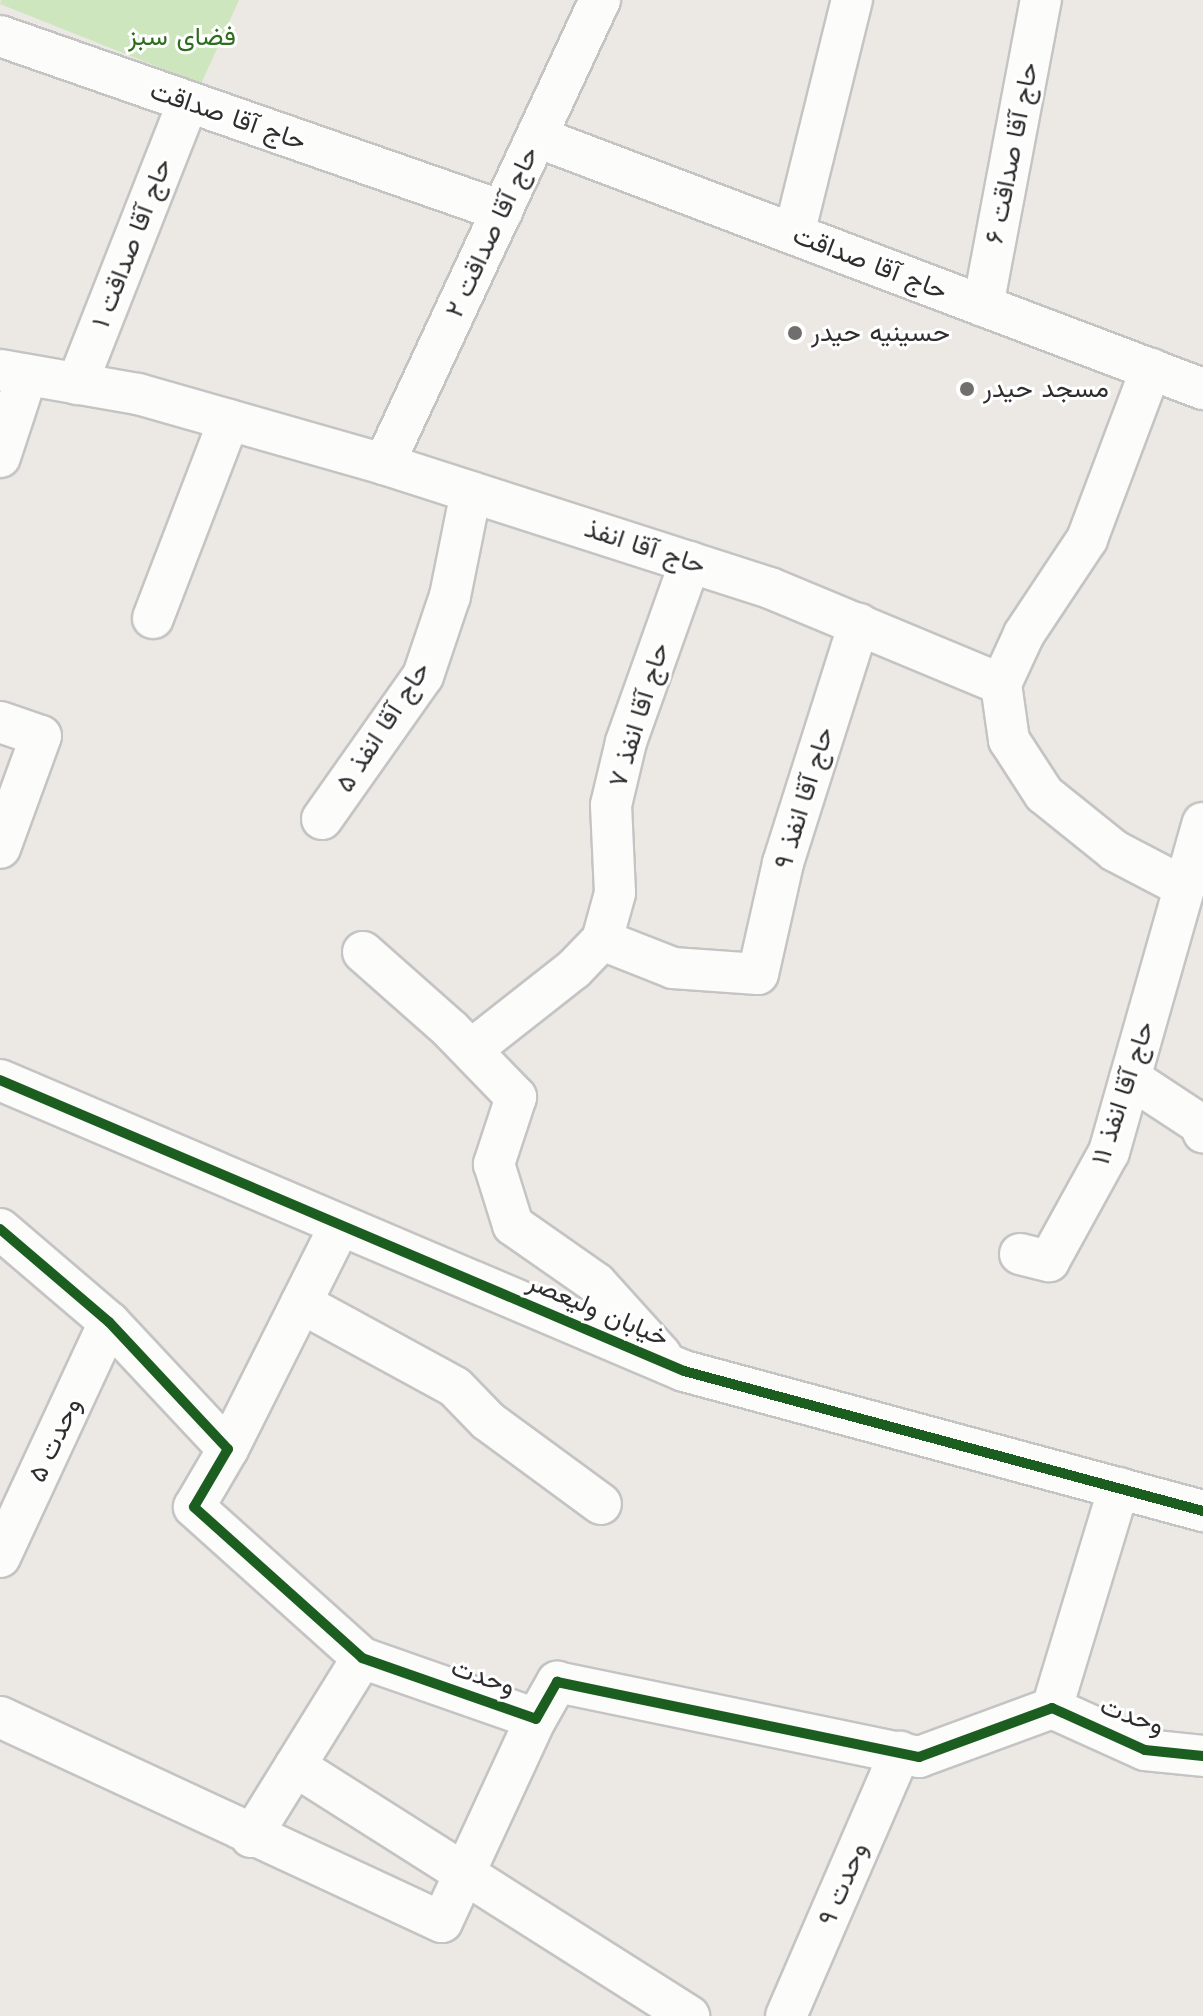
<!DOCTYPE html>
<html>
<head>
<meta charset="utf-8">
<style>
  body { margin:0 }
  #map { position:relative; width:1203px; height:2016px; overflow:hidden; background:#ece8e4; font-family:"Work Sans",Vazirmatn,sans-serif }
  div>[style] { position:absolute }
  .green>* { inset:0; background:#cee6be }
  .roads { filter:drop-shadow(2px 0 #c5c4c5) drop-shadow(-2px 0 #c5c4c5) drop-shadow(0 2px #c5c4c5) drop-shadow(0 -2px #c5c4c5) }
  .minor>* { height:40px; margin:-20px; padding:0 20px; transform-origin:20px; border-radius:20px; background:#fcfcfb }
  .cycleway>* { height:10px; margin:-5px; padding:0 5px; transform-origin:5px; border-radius:5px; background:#1b5e20 }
  .dots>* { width:22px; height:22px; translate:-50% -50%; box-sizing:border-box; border:4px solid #fff; border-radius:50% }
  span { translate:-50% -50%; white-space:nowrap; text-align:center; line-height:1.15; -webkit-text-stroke:6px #fff; paint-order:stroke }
  .park-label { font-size:26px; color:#2c6e1b }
  .street-label { font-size:26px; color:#2e2e2e }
  .poi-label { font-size:26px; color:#2e2e2e }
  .left { translate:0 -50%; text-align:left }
</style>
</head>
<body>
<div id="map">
  <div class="green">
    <i style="clip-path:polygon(1px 0,239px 0,201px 84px,0 4px)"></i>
  </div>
  <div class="roads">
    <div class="minor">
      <i style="left:0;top:36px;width:532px;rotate:19.22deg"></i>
      <i style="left:537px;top:137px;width:712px;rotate:20.73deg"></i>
      <i style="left:794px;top:234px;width:241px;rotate:-76.1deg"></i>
      <i style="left:983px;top:306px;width:311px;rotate:-79.3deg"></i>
      <i style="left:0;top:370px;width:140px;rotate:9.9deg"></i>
      <i style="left:138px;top:394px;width:256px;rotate:15.9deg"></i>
      <i style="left:384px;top:464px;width:405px;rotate:17.8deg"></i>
      <i style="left:770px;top:588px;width:250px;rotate:22.6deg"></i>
      <i style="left:77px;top:384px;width:303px;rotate:-68.5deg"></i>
      <i style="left:0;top:457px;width:86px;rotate:-71.8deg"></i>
      <i style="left:384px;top:464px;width:512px;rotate:-65.04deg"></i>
      <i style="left:153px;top:618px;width:212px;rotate:-69deg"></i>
      <i style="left:1001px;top:684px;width:55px;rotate:-65.3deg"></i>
      <i style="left:1024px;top:634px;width:114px;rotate:-56.4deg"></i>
      <i style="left:1087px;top:539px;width:182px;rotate:-69.4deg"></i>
      <i style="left:1001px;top:684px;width:57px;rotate:81.9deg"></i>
      <i style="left:1009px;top:740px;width:64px;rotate:57.1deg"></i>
      <i style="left:1044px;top:794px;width:91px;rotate:38.8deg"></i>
      <i style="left:1115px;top:851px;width:76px;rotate:27.6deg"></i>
      <i style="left:0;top:722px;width:43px;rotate:18.9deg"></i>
      <i style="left:41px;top:736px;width:119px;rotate:110.1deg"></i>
      <i style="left:322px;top:819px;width:175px;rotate:-54.8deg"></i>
      <i style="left:423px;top:676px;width:84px;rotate:-71.4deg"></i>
      <i style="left:450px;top:596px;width:106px;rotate:-78.6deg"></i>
      <i style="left:602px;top:940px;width:76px;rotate:21.5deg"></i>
      <i style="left:673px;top:968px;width:85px;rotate:4deg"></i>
      <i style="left:758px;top:974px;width:114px;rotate:-77.3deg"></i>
      <i style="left:783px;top:863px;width:251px;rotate:-72.4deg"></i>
      <i style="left:363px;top:952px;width:116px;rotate:41.5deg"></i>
      <i style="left:450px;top:1029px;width:95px;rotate:45.9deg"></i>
      <i style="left:516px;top:1097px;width:71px;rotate:108.2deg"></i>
      <i style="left:494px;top:1164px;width:64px;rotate:72.7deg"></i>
      <i style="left:513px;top:1225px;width:101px;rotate:34.9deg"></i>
      <i style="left:596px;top:1283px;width:97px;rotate:47.9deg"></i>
      <i style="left:471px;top:1050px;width:131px;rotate:-38.2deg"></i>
      <i style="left:574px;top:969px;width:40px;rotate:-46deg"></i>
      <i style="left:602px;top:940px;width:49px;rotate:-74.5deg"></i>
      <i style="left:615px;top:893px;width:88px;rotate:-92.6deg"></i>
      <i style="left:611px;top:805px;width:65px;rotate:-76.6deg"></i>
      <i style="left:626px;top:742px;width:191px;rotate:-70.4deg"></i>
      <i style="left:1130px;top:1078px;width:84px;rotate:33.3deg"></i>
      <i style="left:1200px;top:1124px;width:9px;rotate:69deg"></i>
      <i style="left:0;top:1080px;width:743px;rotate:23.05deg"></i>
      <i style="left:684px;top:1371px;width:538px;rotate:15.1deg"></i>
      <i style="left:0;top:1229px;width:143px;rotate:40.5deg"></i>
      <i style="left:109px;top:1322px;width:174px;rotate:46.9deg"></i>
      <i style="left:228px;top:1449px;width:67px;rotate:120.4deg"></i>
      <i style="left:194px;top:1507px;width:226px;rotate:41.9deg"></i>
      <i style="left:362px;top:1658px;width:184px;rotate:19.3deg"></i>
      <i style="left:536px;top:1719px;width:43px;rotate:-60.4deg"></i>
      <i style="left:557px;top:1682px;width:370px;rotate:11.7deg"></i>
      <i style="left:919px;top:1757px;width:142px;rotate:-20.2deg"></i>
      <i style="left:1052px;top:1708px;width:102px;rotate:24.3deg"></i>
      <i style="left:1145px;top:1750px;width:58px;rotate:5.9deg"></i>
      <i style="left:1020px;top:1254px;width:30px;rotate:14deg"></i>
      <i style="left:1049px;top:1261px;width:124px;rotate:-61.2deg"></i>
      <i style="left:1109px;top:1152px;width:342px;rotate:-74.1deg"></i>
      <i style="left:301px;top:1303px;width:175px;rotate:28.6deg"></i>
      <i style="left:455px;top:1387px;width:47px;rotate:45.9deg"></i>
      <i style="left:488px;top:1421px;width:140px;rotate:36.3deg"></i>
      <i style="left:228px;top:1449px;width:250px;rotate:-63.4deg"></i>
      <i style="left:0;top:1557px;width:259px;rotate:-65.1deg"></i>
      <i style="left:1052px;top:1708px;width:230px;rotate:-73.1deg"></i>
      <i style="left:0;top:1717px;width:487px;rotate:24.9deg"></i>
      <i style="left:442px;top:1922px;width:224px;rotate:-65.2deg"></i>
      <i style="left:295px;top:1766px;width:467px;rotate:32.4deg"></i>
      <i style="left:251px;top:1837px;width:211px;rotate:-58.2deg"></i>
      <i style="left:786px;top:2016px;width:288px;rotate:-66.6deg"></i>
    </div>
  </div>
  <div class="cycleway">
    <i style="left:0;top:1080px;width:743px;rotate:23.05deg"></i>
    <i style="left:684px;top:1371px;width:538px;rotate:15.1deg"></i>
    <i style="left:0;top:1229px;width:143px;rotate:40.5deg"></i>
    <i style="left:109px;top:1322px;width:174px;rotate:46.9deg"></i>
    <i style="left:228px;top:1449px;width:67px;rotate:120.4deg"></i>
    <i style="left:194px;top:1507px;width:226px;rotate:41.9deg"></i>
    <i style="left:362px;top:1658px;width:184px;rotate:19.3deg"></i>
    <i style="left:536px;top:1719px;width:43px;rotate:-60.4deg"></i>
    <i style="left:557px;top:1682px;width:370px;rotate:11.7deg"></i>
    <i style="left:919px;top:1757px;width:142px;rotate:-20.2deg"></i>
    <i style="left:1052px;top:1708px;width:102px;rotate:24.3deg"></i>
    <i style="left:1145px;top:1750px;width:58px;rotate:5.9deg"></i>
  </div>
  <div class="dots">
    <i style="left:795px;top:333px;background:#706f6e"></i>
    <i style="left:967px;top:389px;background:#706f6e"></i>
  </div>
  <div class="park-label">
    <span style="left:182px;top:37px">فضای سبز</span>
  </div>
  <div class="street-label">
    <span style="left:228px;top:116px;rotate:19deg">حاج آقا صداقت</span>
    <span style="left:1012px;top:153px;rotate:-79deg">حاج آقا صداقت ۶</span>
    <span style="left:492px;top:232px;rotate:-65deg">حاج آقا صداقت ۲</span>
    <span style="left:132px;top:243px;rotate:-69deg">حاج آقا صداقت ۱</span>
    <span style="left:870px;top:263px;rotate:21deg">حاج آقا صداقت</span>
    <span style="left:645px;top:547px;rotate:18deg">حاج آقا انفذ</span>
    <span style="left:639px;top:715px;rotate:-73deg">حاج آقا انفذ ۷</span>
    <span style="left:383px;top:727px;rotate:-57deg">حاج آقا انفذ ۵</span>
    <span style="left:804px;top:798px;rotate:-73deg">حاج آقا انفذ ۹</span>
    <span style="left:1123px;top:1093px;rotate:-72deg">حاج آقا انفذ ۱۱</span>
    <span style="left:598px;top:1310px;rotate:23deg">خیابان ولیعصر</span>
    <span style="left:55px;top:1440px;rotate:-65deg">وحدت ۵</span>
    <span style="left:483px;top:1677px;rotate:19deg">وحدت</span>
    <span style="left:1132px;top:1716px;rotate:20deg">وحدت</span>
    <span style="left:843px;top:1884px;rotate:-67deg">وحدت ۹</span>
  </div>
  <div class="poi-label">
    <span class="left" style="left:811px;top:333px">حسینیه حیدر</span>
    <span class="left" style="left:983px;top:389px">مسجد حیدر</span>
  </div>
</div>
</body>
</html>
